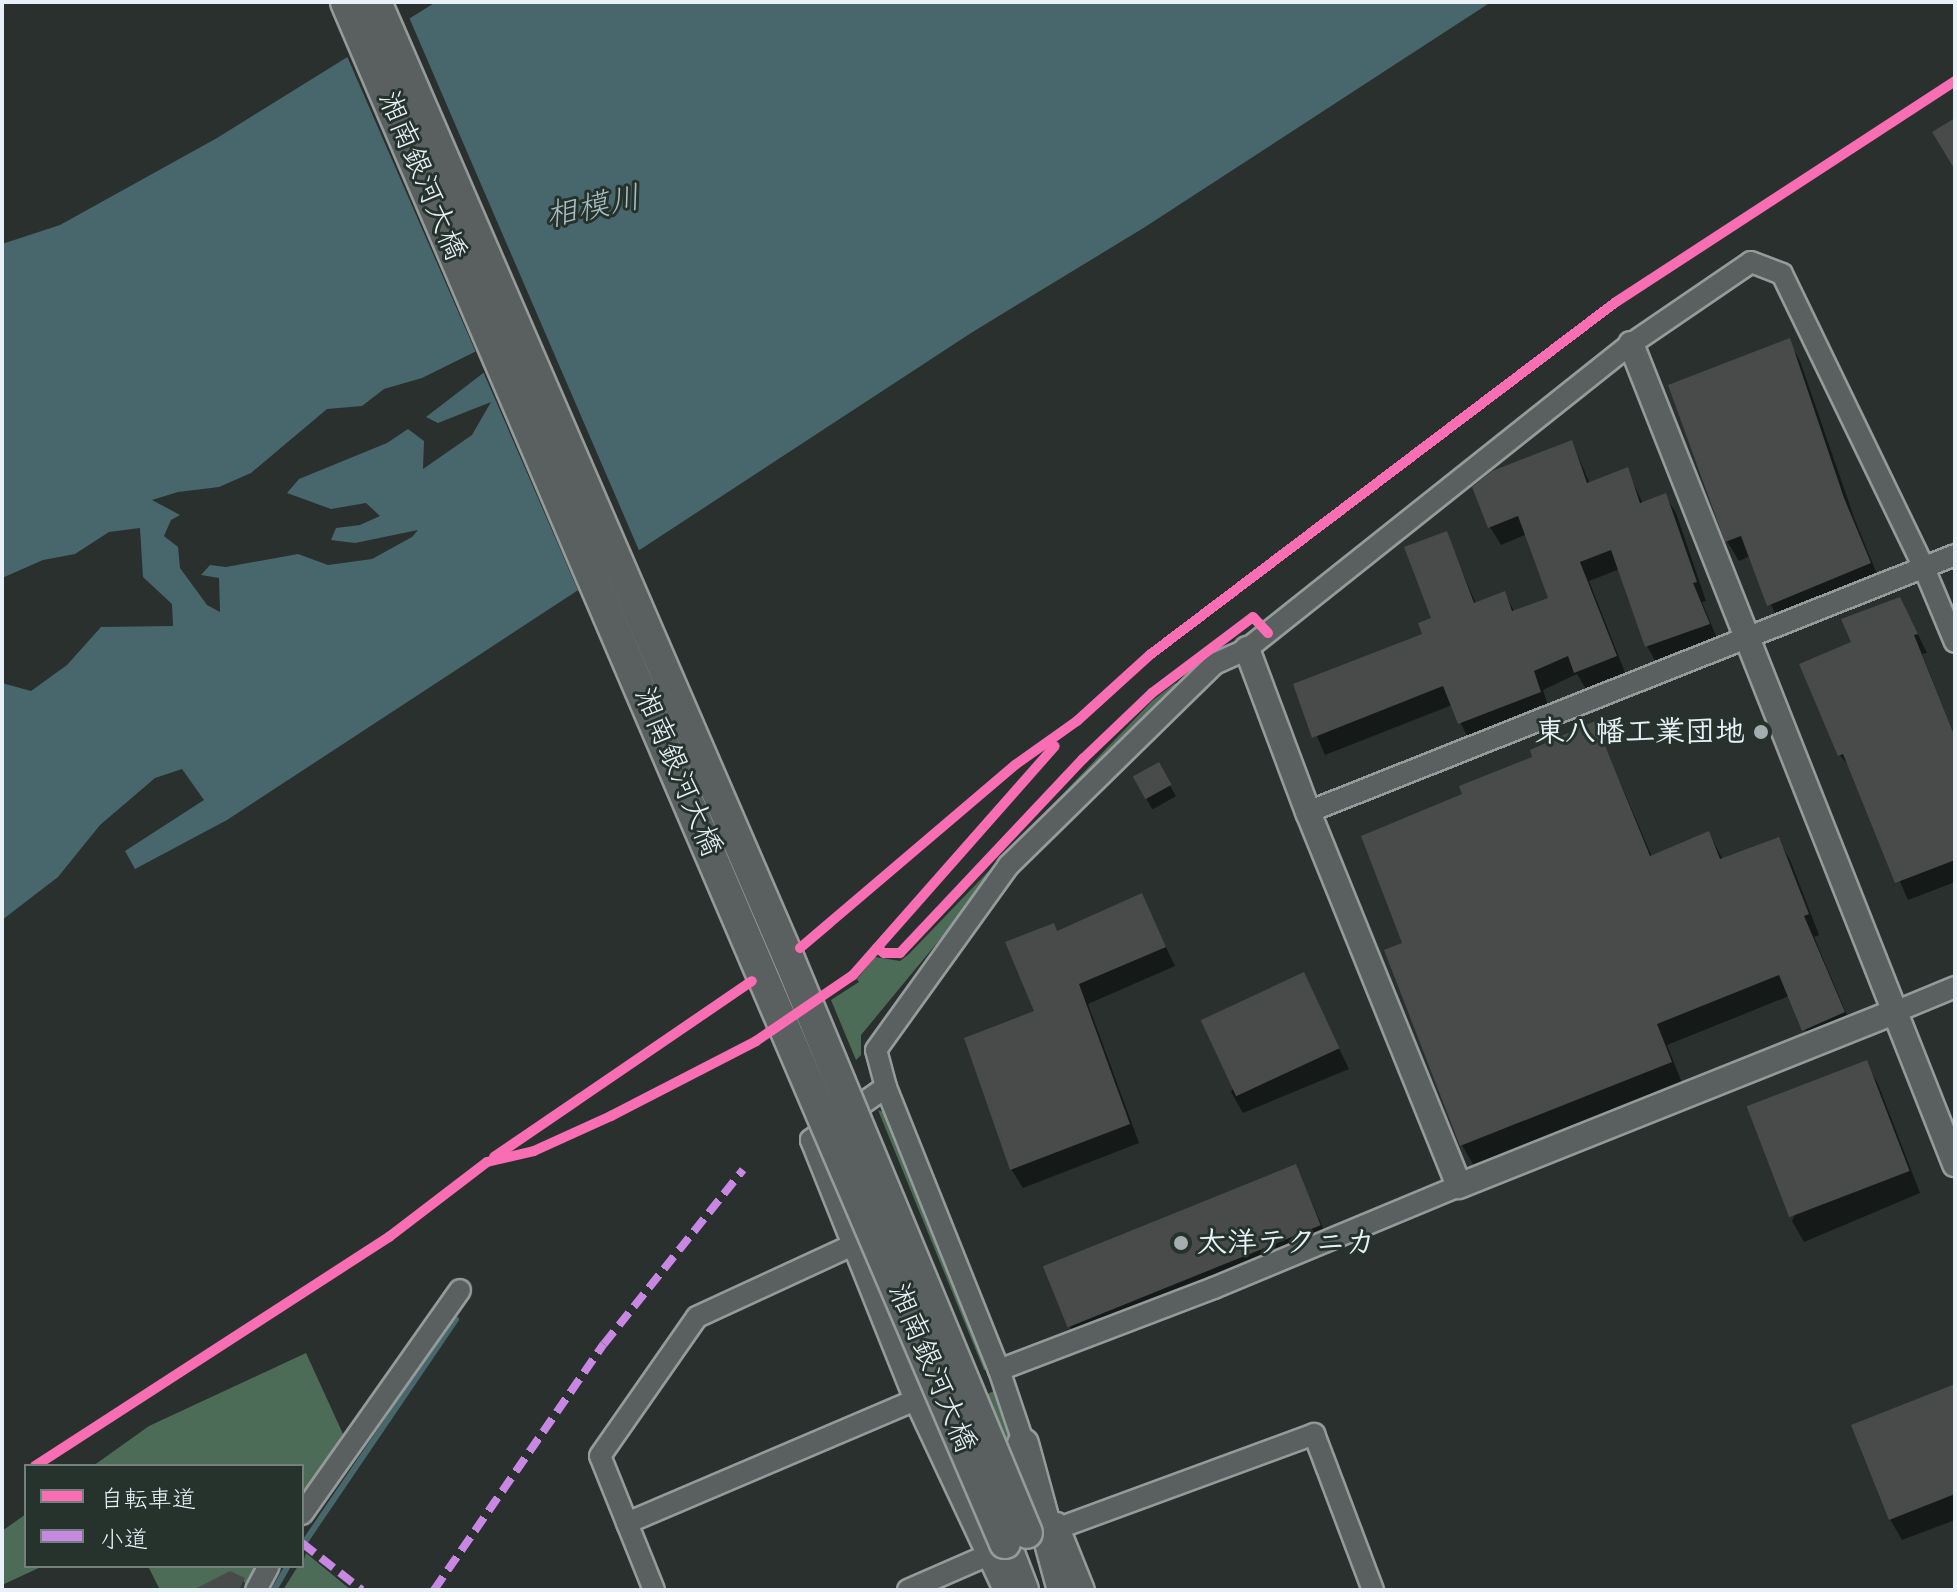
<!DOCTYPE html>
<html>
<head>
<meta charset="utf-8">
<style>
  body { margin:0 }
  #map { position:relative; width:1957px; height:1592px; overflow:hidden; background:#29302d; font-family:"Comic Neue","Klee One",sans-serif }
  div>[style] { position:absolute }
  .green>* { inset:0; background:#4d6c58 }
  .water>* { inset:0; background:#48676c }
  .pier>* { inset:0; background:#29302d }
  .shadow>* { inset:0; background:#0007; transform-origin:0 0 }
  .stream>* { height:6px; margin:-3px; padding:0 3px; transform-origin:3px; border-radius:3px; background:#48676c }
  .building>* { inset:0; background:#494b4a; transform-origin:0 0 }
  .roads { filter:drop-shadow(2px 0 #959a9a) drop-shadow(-2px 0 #959a9a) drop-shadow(0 2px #959a9a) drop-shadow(0 -2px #959a9a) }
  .minor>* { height:20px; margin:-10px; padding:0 10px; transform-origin:10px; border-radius:10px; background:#5a6060 }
  .tertiary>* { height:24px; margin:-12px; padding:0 12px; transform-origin:12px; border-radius:12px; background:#5a6060 }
  .primary>* { height:30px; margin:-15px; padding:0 15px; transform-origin:15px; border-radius:15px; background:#5a6060 }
  .bridges { filter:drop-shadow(2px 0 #959a9a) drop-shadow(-2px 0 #959a9a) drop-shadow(0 2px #959a9a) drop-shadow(0 -2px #959a9a) }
  .primary-bridge>* { height:30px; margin:-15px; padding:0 15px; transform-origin:15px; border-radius:15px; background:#5a6060 }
  .quiet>* { height:8px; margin-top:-4px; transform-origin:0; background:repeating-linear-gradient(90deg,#c787e3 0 16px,transparent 0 24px) }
  .cycleway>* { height:10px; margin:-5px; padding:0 5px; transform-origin:5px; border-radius:5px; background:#f96db3 }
  .dots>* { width:22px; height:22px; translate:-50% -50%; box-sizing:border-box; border:4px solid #26332d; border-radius:50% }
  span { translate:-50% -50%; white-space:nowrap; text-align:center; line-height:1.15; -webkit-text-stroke:6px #26332d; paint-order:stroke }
  .street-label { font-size:30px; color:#e8f1f8 }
  .poi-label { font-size:30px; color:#e8f1f8; font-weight:700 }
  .right { translate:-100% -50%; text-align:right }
  .left { translate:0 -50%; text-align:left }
  .water-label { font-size:32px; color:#a9bcc2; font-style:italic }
  .frame { position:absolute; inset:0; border:4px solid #e8f1f8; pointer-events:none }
  .legend { position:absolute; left:24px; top:1464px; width:280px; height:104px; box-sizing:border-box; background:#26332d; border:2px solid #747f7e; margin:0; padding:10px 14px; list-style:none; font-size:24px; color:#e8f1f8 }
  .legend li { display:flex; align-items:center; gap:16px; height:40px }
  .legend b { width:40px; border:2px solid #747f7e }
</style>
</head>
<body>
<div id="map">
  <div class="green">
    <i style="clip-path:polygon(1175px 683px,1178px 686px,984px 886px,861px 1035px,861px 1055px,856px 1060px,831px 1000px,859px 982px,857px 979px,875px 957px,900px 961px,909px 954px,1152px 701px)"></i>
    <i style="clip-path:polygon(878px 1110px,889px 1114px,989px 1369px,984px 1370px)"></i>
    <i style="clip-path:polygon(306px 1353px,343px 1434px,302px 1501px,302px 1466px,93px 1466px,149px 1426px)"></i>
    <i style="clip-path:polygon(994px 1391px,997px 1394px,1038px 1521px,985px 1395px)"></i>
    <i style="clip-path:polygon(26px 1514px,26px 1566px,43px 1566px,2px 1585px,2px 1531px)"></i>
    <i style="clip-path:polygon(306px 1553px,351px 1590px,283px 1590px,298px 1566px,302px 1566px)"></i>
    <i style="clip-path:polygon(148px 1566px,262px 1566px,247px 1590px,160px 1590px)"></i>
  </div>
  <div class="water">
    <i style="clip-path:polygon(evenodd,436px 2px,1491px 2px,1145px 227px,971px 333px,227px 820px,135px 869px,125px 851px,204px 800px,182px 769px,155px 778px,100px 825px,58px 877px,2px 920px,2px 683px,31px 691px,67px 665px,101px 627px,173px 626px,172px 604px,143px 577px,140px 528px,109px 532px,75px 554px,43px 560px,2px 578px,2px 244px,60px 225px,217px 138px,436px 2px,513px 333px,508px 354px,426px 417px,438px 423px,491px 402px,472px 435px,423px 469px,424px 441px,408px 429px,387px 443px,299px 479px,287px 493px,331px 509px,366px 503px,380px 516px,360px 525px,336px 528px,331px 540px,355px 543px,418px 530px,412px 537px,372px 559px,328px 565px,298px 554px,226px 567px,210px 565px,201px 575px,219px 578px,220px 612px,207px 605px,180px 568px,178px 547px,164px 536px,171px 520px,180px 515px,152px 500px,178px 492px,219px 487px,251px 473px,327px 409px,362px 406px,384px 389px,422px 378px,513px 333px)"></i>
  </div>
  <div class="pier">
    <i style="clip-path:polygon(408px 15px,641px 555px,580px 595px,482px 369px,504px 352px,508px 340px,477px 355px,346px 54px)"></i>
  </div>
  <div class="shadow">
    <i style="clip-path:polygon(1789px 341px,1800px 361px,1855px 520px,1881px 584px,1780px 625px,1750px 556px,1739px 561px,1727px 541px,1671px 386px)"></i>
    <i style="clip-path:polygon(1572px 442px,1590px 484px,1627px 469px,1643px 504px,1665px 495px,1676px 513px,1706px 601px,1702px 602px,1719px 643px,1657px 664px,1647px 646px,1620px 569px,1589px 581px,1626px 675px,1587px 691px,1577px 674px,1543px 690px,1550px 711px,1470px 742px,1452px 705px,1325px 755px,1295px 685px,1425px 635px,1434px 620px,1446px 533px,1476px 604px,1504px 594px,1515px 612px,1550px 599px,1527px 534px,1501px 545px,1490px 527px)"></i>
    <i style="clip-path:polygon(1910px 618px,1927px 653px,1922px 654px,1955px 737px,1955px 882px,1908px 900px,1853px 772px,1840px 755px,1854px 643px)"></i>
    <i style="clip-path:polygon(1595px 723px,1652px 857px,1709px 833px,1723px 860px,1778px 839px,1790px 860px,1819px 935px,1814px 937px,1855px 1034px,1815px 1050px,1789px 996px,1667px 1045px,1682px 1083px,1474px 1166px,1462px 1145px,1404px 944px,1465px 795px)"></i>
    <i style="left:1158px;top:764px;width:37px;height:27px;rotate:61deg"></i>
    <i style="clip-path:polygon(1141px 895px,1175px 966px,1088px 1004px,1139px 1143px,1023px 1188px,1011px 1169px,1037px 1012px,1058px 933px)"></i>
    <i style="clip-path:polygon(1303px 974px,1349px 1069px,1243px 1113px,1231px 1092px)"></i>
    <i style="clip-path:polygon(1866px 1063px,1878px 1084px,1920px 1193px,1804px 1242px,1792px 1221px)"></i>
    <i style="clip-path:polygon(1295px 1166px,1329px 1241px,1077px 1338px,1068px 1323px)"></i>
    <i style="clip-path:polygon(1955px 1386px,1955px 1520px,1902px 1540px,1890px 1519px)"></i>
    <i style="clip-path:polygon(243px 1580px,249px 1590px,197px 1590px)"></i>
  </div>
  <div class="stream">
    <i style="left:302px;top:1546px;width:274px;rotate:-55.8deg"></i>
    <i style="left:274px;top:1590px;width:28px;rotate:-60deg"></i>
  </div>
  <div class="building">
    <i style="clip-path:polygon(1955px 118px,1955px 170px,1932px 132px)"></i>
    <i style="clip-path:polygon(1790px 338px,1844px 498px,1871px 563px,1767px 606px,1741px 536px,1725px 542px,1668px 385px)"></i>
    <i style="clip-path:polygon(1572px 440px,1587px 483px,1628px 467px,1640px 503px,1666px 493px,1697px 582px,1693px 583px,1710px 624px,1645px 647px,1611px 550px,1580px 562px,1617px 656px,1574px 673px,1568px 656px,1534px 671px,1541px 692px,1458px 724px,1443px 686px,1312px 738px,1293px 684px,1422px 634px,1418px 623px,1431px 618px,1404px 547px,1447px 531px,1474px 603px,1505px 591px,1512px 611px,1548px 598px,1518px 516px,1488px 528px,1472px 487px,1492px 471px)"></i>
    <i style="clip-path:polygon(1900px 597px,1918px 634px,1914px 635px,1955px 737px,1955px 860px,1895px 883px,1843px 754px,1838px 756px,1799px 664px,1851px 642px,1841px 619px)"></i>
    <i style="clip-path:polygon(1595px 721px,1650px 856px,1709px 831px,1720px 859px,1779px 837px,1809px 914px,1804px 916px,1845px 1012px,1802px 1031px,1779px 975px,1657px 1024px,1672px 1062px,1460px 1146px,1384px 950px,1402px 943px,1361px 836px,1462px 794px,1459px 786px,1532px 757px,1530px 750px)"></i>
    <i style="left:1159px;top:762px;width:26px;height:30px;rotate:61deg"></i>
    <i style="clip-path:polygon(1142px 893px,1166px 947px,1079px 984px,1130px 1124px,1010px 1170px,964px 1038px,1034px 1011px,1005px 942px,1054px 923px,1057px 931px)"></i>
    <i style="left:1304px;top:972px;width:84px;height:114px;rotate:65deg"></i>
    <i style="left:1867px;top:1060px;width:119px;height:129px;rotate:69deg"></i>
    <i style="left:1296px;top:1164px;width:66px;height:273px;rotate:68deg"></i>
    <i style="clip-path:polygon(1955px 1384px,1955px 1494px,1889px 1520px,1851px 1425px)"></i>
    <i style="clip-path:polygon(230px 1571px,245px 1578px,239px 1590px,193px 1590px)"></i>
  </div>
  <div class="roads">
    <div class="minor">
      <i style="left:1308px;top:812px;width:696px;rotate:-21.66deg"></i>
      <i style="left:1895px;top:1012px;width:65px;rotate:-22.6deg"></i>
      <i style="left:886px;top:1087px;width:92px;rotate:144.8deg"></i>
      <i style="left:811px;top:1140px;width:280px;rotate:68.2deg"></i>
      <i style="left:915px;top:1400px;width:210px;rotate:64.9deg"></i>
      <i style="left:999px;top:1370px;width:230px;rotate:-20.9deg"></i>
      <i style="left:1214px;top:1288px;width:265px;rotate:-22.6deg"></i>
      <i style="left:1027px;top:1453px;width:88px;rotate:-108.6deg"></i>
      <i style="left:999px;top:1370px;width:305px;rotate:-111.8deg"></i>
      <i style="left:886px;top:1087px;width:38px;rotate:-105deg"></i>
      <i style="left:876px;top:1050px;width:226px;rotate:-54.3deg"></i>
      <i style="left:1008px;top:866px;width:289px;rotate:-44.4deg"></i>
      <i style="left:1214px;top:664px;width:36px;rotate:-24deg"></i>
      <i style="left:1247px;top:649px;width:490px;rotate:-38.5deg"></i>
      <i style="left:1631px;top:344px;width:145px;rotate:-34.3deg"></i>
      <i style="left:1751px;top:262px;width:33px;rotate:21deg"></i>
      <i style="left:1782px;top:274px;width:326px;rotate:64.2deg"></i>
      <i style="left:1924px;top:568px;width:80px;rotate:67.3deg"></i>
      <i style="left:302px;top:1514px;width:274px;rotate:-54.8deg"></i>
      <i style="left:627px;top:1523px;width:313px;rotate:-23.1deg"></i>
      <i style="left:1057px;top:1523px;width:72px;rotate:68.1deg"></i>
      <i style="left:1059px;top:1528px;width:272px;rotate:-20.2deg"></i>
      <i style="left:1314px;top:1434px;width:167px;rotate:69.3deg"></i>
      <i style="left:256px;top:1590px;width:27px;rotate:-62deg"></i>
      <i style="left:654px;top:1590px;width:144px;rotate:-111.9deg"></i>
      <i style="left:600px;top:1456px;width:169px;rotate:-55.1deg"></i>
      <i style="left:697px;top:1317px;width:172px;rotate:-24.8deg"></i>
      <i style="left:908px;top:1590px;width:85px;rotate:-23.6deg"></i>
    </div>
    <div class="tertiary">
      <i style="left:1631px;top:344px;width:882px;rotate:68.44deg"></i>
      <i style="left:1247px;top:649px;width:174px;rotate:69.5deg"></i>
      <i style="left:1308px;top:812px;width:403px;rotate:68deg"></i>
      <i style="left:1459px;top:1186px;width:469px;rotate:-21.8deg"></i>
    </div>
    <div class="primary">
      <i style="left:1023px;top:1444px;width:151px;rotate:74.7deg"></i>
      <i style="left:1005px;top:1543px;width:50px;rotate:69deg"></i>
    </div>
  </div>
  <div class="bridges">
    <div class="primary-bridge">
      <i style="left:346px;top:2px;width:1676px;rotate:66.85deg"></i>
      <i style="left:376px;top:2px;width:1042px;rotate:66.66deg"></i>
      <i style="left:789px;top:959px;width:621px;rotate:67.48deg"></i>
    </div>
  </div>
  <div class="quiet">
    <i style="left:302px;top:1543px;width:76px;rotate:38.1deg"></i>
    <i style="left:434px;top:1590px;width:299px;rotate:-55.4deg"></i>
    <i style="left:604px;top:1344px;width:223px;rotate:-51.4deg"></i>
  </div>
  <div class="cycleway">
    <i style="left:800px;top:948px;width:282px;rotate:-40.4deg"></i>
    <i style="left:1015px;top:765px;width:76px;rotate:-35.4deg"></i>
    <i style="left:1077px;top:721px;width:100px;rotate:-42.2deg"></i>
    <i style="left:1151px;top:654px;width:583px;rotate:-37.13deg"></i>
    <i style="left:1616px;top:302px;width:405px;rotate:-33.1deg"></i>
    <i style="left:877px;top:948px;width:9px;rotate:36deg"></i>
    <i style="left:884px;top:953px;width:16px"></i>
    <i style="left:900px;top:953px;width:267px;rotate:-46.7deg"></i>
    <i style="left:1083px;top:759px;width:95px;rotate:-43.7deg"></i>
    <i style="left:1152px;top:693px;width:126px;rotate:-37deg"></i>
    <i style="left:1253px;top:617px;width:22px;rotate:47deg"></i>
    <i style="left:494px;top:1157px;width:312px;rotate:-34.3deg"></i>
    <i style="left:35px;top:1466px;width:422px;rotate:-32.9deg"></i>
    <i style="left:389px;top:1237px;width:123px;rotate:-37.4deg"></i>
    <i style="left:487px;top:1162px;width:48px;rotate:-13.2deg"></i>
    <i style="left:534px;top:1151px;width:85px;rotate:-24.4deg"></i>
    <i style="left:611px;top:1116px;width:163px;rotate:-27.3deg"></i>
    <i style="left:756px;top:1041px;width:117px;rotate:-34.2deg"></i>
    <i style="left:853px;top:975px;width:305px;rotate:-48.6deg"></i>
  </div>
  <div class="dots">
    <i style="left:1761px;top:732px;background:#a5adb1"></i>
    <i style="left:1181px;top:1243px;background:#a5adb1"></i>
  </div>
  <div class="street-label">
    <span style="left:422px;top:176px;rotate:67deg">湘南銀河大橋</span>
    <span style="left:678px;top:772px;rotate:67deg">湘南銀河大橋</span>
    <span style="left:932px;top:1368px;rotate:67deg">湘南銀河大橋</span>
  </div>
  <div class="poi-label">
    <span class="right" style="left:1745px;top:732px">東八幡工業団地</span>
    <span class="left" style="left:1197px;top:1243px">太洋テクニカ</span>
  </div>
  <div class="water-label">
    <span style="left:593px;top:207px;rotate:-12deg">相模川</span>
  </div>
  <div class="frame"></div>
  <ul class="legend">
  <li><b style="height:10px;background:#f96db3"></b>自転車道</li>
  <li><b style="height:10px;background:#c787e3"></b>小道</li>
  </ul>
</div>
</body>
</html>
